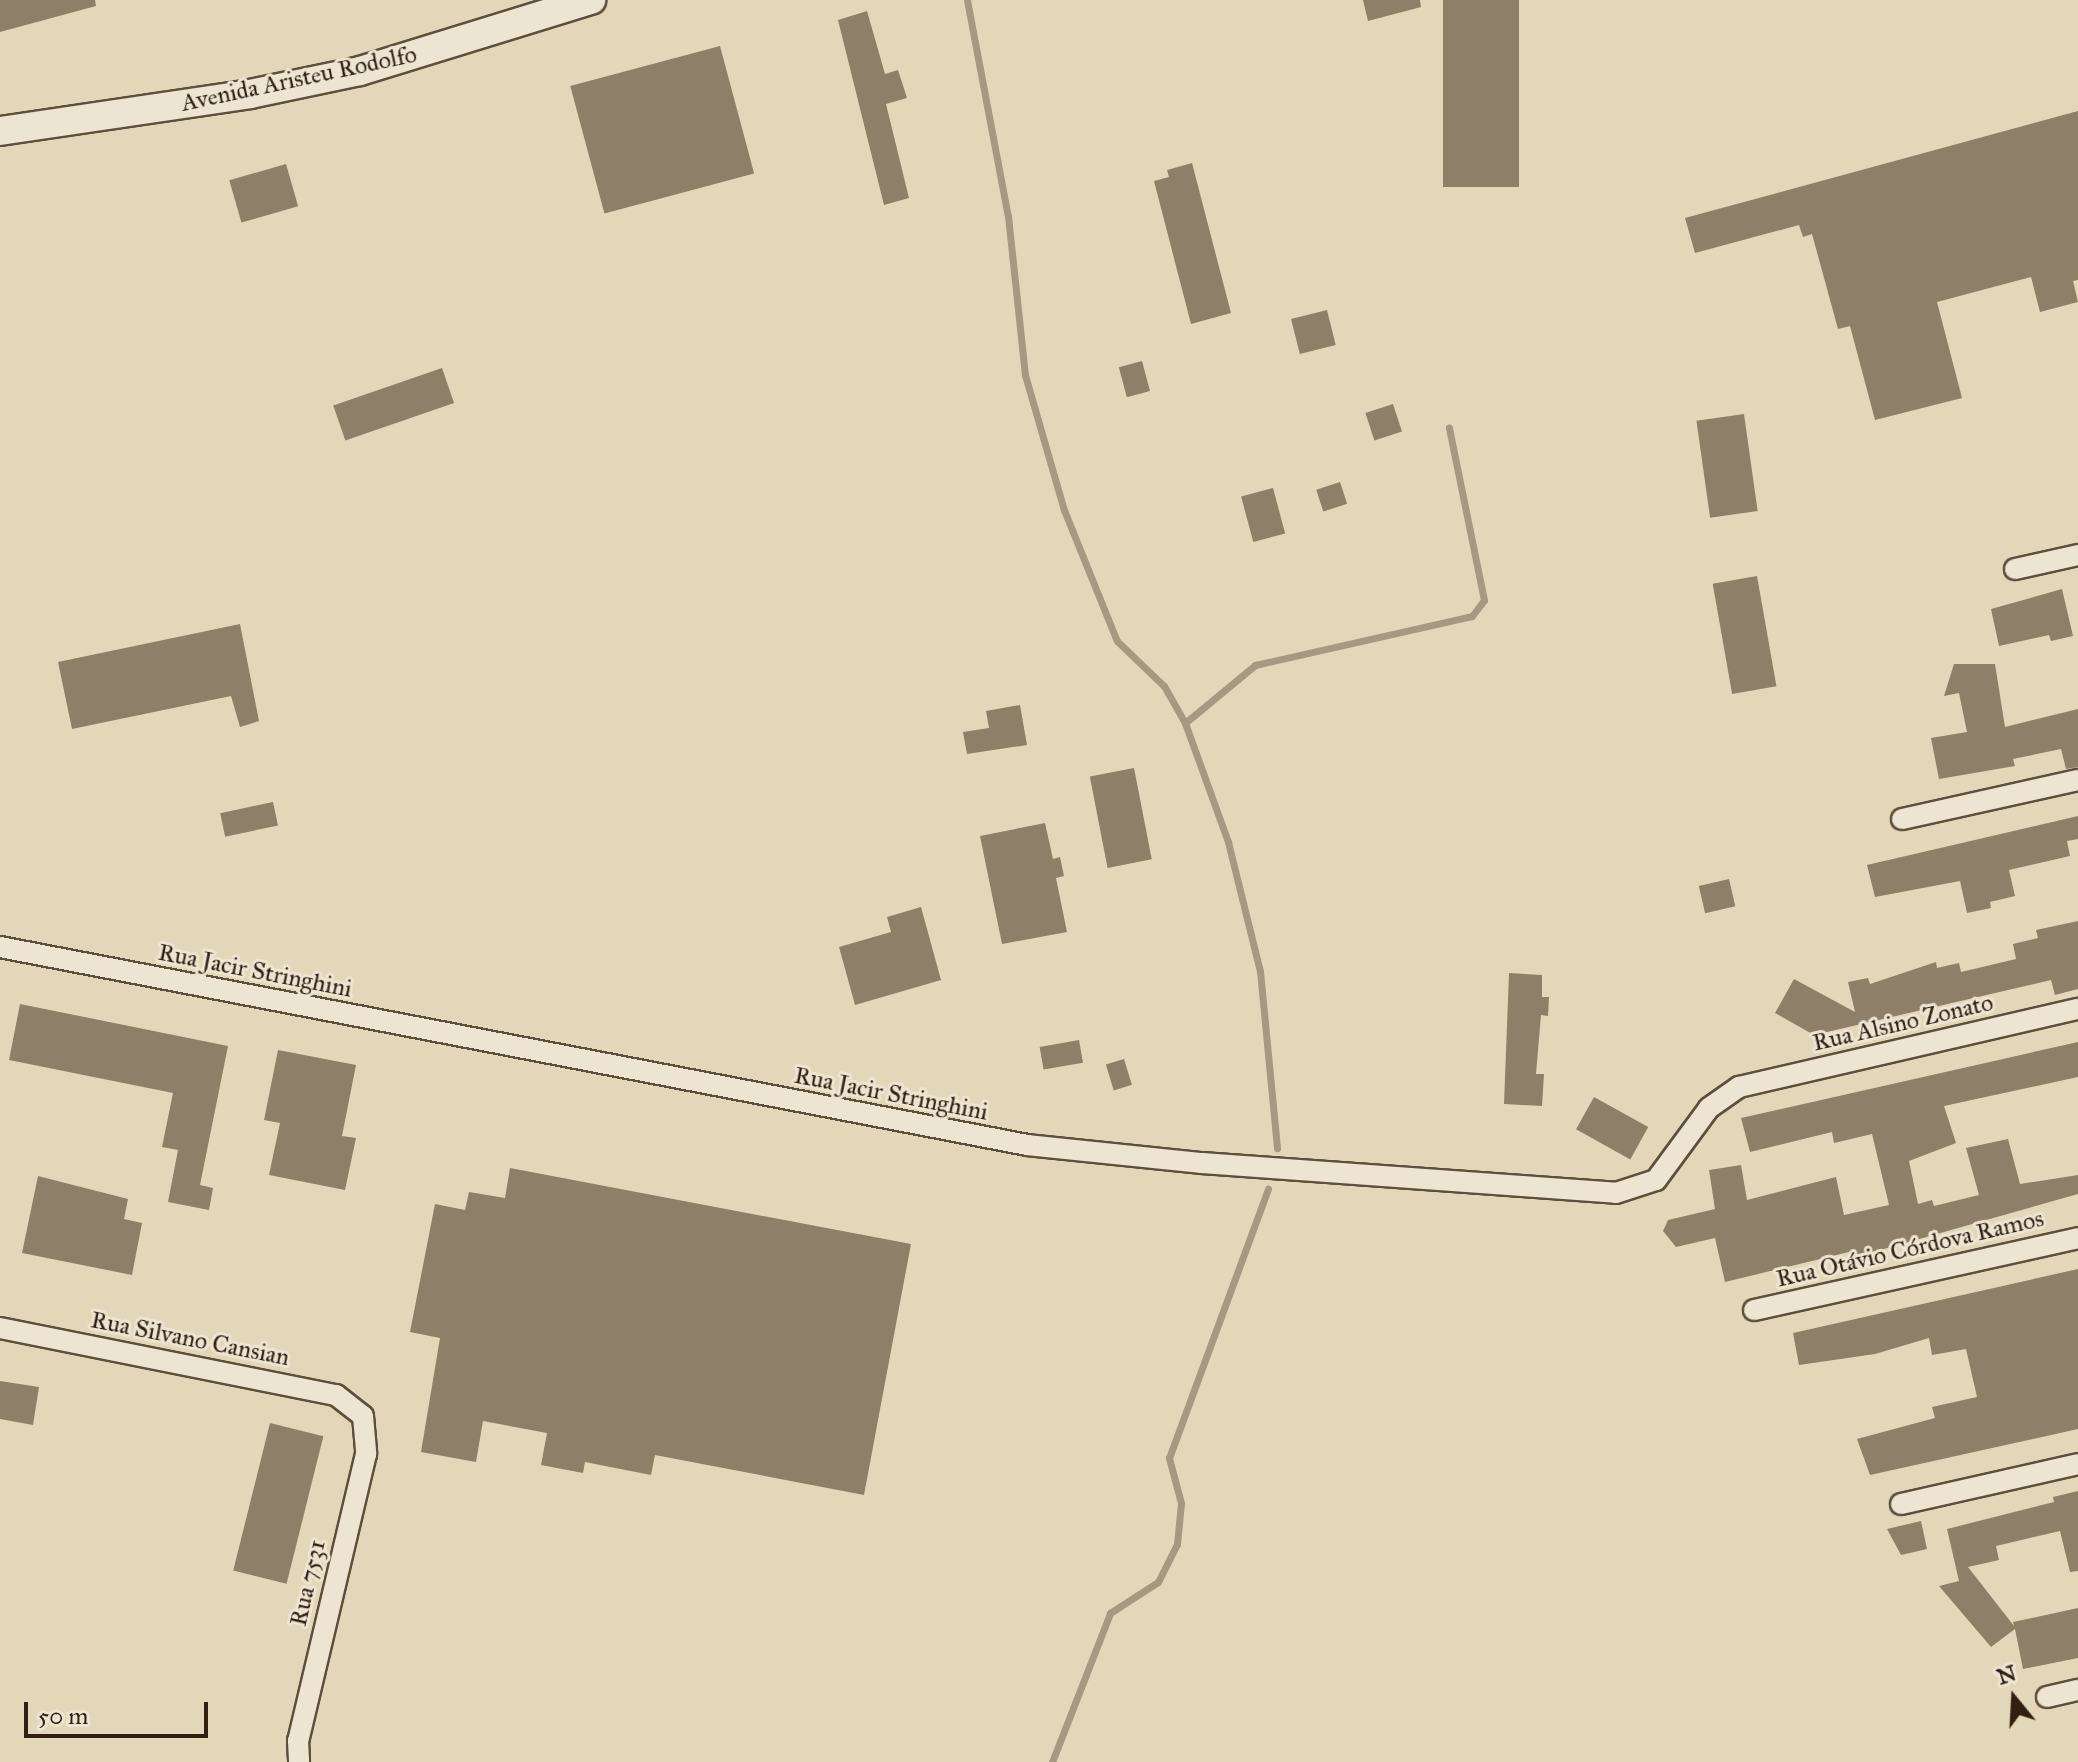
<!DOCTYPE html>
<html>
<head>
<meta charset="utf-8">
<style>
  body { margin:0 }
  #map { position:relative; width:2078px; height:1762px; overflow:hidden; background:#e3d7ba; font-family:"IM FELL Great Primer",serif }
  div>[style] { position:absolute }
  .stream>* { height:7px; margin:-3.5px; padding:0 3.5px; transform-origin:3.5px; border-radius:3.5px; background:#a69981 }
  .building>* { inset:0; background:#8e7f69; transform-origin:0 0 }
  .roads { filter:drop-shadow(2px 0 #5e4e3c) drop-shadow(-2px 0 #5e4e3c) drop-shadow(0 2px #5e4e3c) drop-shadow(0 -2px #5e4e3c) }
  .street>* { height:20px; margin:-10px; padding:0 10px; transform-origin:10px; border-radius:10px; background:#ede5d2 }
  .secondary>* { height:28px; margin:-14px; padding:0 14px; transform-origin:14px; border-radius:14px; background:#ede5d2 }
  span { translate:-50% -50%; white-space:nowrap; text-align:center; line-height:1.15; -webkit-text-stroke:6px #ede5d2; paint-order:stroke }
  .street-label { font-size:24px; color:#312012 }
  .north { position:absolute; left:1974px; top:1658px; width:80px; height:80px; -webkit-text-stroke:6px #ede5d2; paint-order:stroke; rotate:342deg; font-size:22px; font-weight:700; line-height:32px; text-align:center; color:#312012 }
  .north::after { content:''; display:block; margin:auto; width:28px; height:36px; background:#312012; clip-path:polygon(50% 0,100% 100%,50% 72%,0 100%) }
  .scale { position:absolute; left:24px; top:1702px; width:184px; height:36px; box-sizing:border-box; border:4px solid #312012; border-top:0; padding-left:10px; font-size:24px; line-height:28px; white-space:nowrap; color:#312012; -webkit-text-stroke:6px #ede5d2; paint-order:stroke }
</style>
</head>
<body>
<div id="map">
  <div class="stream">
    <i style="left:967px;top:0;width:220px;rotate:79.3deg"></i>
    <i style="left:1008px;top:216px;width:160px;rotate:83.9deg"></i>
    <i style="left:1025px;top:375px;width:141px;rotate:73.9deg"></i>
    <i style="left:1064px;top:510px;width:141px;rotate:68deg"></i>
    <i style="left:1117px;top:641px;width:65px;rotate:43.8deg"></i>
    <i style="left:1164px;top:686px;width:43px;rotate:60.4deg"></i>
    <i style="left:1185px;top:723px;width:127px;rotate:70.1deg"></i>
    <i style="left:1228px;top:842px;width:133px;rotate:76.1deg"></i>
    <i style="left:1260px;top:971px;width:178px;rotate:84.5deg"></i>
    <i style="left:1185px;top:723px;width:91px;rotate:-39.6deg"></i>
    <i style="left:1255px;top:665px;width:222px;rotate:-12.7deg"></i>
    <i style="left:1472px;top:616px;width:20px;rotate:-53deg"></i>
    <i style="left:1484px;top:600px;width:176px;rotate:-101.5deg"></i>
    <i style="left:1052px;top:1762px;width:160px;rotate:-68.7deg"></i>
    <i style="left:1110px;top:1613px;width:57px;rotate:-32.9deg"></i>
    <i style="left:1158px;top:1582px;width:42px;rotate:-63.4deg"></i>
    <i style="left:1177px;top:1544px;width:41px;rotate:-84.4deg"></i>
    <i style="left:1181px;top:1503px;width:47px;rotate:-104.9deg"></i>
    <i style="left:1169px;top:1458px;width:287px;rotate:-69.8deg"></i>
  </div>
  <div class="building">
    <i style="clip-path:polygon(0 0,95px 0,96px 6px,0 32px)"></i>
    <i style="clip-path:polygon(1363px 0,1420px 0,1421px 7px,1368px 21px)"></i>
    <i style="left:1443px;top:0;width:76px;height:187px"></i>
    <i style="clip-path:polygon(867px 11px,885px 74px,898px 70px,907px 98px,886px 104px,909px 198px,884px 205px,838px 20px)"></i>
    <i style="left:720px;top:46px;width:132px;height:155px;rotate:75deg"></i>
    <i style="clip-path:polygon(2078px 111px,2078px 280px,2073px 281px,2078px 302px,2040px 312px,2031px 277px,1937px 302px,1962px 398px,1875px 420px,1850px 326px,1838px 329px,1812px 234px,1803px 237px,1799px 225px,1695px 253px,1685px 218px)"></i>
    <i style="clip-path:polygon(1192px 163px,1231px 313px,1191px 324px,1154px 181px,1169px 177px,1167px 170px)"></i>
    <i style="left:286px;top:164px;width:44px;height:59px;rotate:74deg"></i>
    <i style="left:1327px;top:310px;width:36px;height:37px;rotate:76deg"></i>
    <i style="left:1142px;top:361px;width:31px;height:24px;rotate:75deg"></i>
    <i style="left:442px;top:368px;width:37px;height:115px;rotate:71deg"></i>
    <i style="left:1393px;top:404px;width:29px;height:29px;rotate:72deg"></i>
    <i style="left:1744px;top:414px;width:98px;height:48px;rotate:82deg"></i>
    <i style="left:1340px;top:482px;width:23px;height:25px;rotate:72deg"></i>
    <i style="left:1273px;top:488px;width:47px;height:33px;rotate:75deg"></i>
    <i style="left:1757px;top:576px;width:112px;height:45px;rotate:80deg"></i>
    <i style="clip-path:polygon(2062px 589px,2073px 636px,2051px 641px,2049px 635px,1999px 646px,1991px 609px)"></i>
    <i style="clip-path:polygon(240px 624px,259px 721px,240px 727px,231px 696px,72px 729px,58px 662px)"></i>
    <i style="clip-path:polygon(1954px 664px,1995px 664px,2005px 727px,2078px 709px,2078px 767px,2066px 769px,2061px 749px,2013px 759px,2015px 766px,1939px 779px,1931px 738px,1967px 732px,1959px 693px,1944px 696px)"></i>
    <i style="clip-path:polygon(1020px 705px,1027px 745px,967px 754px,963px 732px,989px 728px,986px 711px)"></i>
    <i style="left:1134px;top:768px;width:93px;height:45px;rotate:79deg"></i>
    <i style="left:273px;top:802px;width:24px;height:54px;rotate:78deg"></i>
    <i style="clip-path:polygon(2078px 816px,2078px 839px,2067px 841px,2070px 856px,2009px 870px,2015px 896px,1990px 902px,1991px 908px,1967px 913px,1960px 881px,1875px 897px,1867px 865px)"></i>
    <i style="clip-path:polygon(1045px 823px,1053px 859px,1060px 857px,1064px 876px,1056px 878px,1067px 932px,1002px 944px,980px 836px)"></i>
    <i style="left:1729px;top:879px;width:28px;height:31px;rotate:77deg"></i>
    <i style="clip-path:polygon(921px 907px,941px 980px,855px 1005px,839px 947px,891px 932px,887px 917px)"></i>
    <i style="clip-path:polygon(2078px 921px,2078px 989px,2055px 995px,2051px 980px,1814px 1035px,1775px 1013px,1794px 979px,1855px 1012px,1848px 982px,1868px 978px,1870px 984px,1936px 962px,1937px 968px,1959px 963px,1961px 972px,2016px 959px,2013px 944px,2038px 938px,2036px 930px)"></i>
    <i style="clip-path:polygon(1509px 973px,1542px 975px,1542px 997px,1549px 997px,1548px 1016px,1541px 1015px,1536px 1074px,1544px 1074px,1542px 1106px,1504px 1104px)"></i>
    <i style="clip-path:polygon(20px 1004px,228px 1046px,200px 1185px,213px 1188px,209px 1210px,168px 1202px,178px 1150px,162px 1147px,173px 1093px,9px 1060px)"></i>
    <i style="left:1079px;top:1040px;width:23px;height:40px;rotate:80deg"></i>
    <i style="clip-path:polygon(2078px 1042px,2078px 1077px,1944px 1106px,1956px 1143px,1909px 1161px,1918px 1204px,1932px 1200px,1934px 1206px,1979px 1195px,1966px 1148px,2008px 1139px,2020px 1184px,2078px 1175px,2078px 1194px,1884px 1249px,1854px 1256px,1853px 1251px,1725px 1282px,1715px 1238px,1676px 1247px,1663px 1231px,1668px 1220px,1715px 1209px,1709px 1170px,1741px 1165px,1747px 1200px,1836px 1177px,1844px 1215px,1889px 1205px,1872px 1134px,1834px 1143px,1832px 1132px,1750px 1152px,1741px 1118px)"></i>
    <i style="clip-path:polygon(278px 1050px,356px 1065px,342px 1136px,356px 1138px,345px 1190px,269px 1175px,280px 1123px,264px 1120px)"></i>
    <i style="left:1124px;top:1059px;width:27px;height:19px;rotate:73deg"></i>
    <i style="left:1594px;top:1097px;width:62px;height:37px;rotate:29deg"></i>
    <i style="clip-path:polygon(510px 1168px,911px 1244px,864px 1495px,655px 1455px,651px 1475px,585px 1462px,583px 1473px,541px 1465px,547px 1433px,483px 1421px,476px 1462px,421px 1452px,440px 1338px,410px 1332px,435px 1204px,465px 1210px,469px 1192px,505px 1198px)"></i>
    <i style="clip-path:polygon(38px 1176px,128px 1199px,124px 1219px,142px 1223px,132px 1275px,22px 1253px)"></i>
    <i style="clip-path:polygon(2078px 1269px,2078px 1429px,1870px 1475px,1857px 1439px,1935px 1418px,1932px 1407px,1977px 1397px,1966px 1349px,1932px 1355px,1929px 1338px,1875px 1354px,1799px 1365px,1793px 1333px)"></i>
    <i style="clip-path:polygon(0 1381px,39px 1387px,33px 1425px,0 1419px)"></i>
    <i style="left:270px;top:1423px;width:55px;height:152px;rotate:14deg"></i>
    <i style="clip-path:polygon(2078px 1491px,2078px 1571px,2070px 1572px,2060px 1531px,1996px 1546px,1999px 1560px,1968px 1567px,2014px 1626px,2013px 1622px,2078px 1608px,2078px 1658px,2023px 1669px,2015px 1629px,1991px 1647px,1939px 1586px,1959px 1581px,1947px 1529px,2054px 1502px,2053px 1497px)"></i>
    <i style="clip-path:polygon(1921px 1521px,1927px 1549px,1901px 1555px,1887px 1529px)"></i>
  </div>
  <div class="roads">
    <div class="street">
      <i style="left:2015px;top:569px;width:65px;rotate:-12.5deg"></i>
      <i style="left:1902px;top:819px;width:180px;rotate:-12.5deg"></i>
      <i style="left:0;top:947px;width:1046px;rotate:10.91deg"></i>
      <i style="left:1027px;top:1145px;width:176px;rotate:5.9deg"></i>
      <i style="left:1202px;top:1163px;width:415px;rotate:4.1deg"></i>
      <i style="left:1616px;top:1193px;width:42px;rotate:-18deg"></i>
      <i style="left:1656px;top:1180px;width:89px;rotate:-53.6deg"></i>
      <i style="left:1709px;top:1108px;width:37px;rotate:-35deg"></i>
      <i style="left:1739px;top:1087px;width:348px;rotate:-13deg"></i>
      <i style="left:1754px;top:1310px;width:332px;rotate:-12.5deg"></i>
      <i style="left:0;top:1328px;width:343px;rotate:11.3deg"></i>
      <i style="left:336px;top:1395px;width:34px;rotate:38deg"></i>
      <i style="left:363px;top:1416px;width:38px;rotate:85deg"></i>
      <i style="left:366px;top:1454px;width:295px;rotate:103.3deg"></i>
      <i style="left:298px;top:1741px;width:21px;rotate:87deg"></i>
      <i style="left:1901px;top:1504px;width:181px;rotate:-12.7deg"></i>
      <i style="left:2047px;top:1697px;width:32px;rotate:-13deg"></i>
    </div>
    <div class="secondary">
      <i style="left:0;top:131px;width:253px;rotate:-8.4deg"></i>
      <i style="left:250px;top:94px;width:112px;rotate:-11.8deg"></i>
      <i style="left:360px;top:71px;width:242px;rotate:-17.1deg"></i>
    </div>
  </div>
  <div class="street-label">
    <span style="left:299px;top:79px;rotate:-12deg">Avenida Aristeu Rodolfo</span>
    <span style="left:255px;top:971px;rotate:11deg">Rua Jacir Stringhini</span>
    <span style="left:1903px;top:1023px;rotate:-13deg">Rua Alsino Zonato</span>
    <span style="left:891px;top:1094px;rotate:11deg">Rua Jacir Stringhini</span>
    <span style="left:1910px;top:1249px;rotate:-13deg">Rua Otávio Córdova Ramos</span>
    <span style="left:190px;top:1339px;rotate:11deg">Rua Silvano Cansian</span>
    <span style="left:308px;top:1583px;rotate:-77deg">Rua 7531</span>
  </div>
  <div class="north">N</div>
  <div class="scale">50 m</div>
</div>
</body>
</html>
